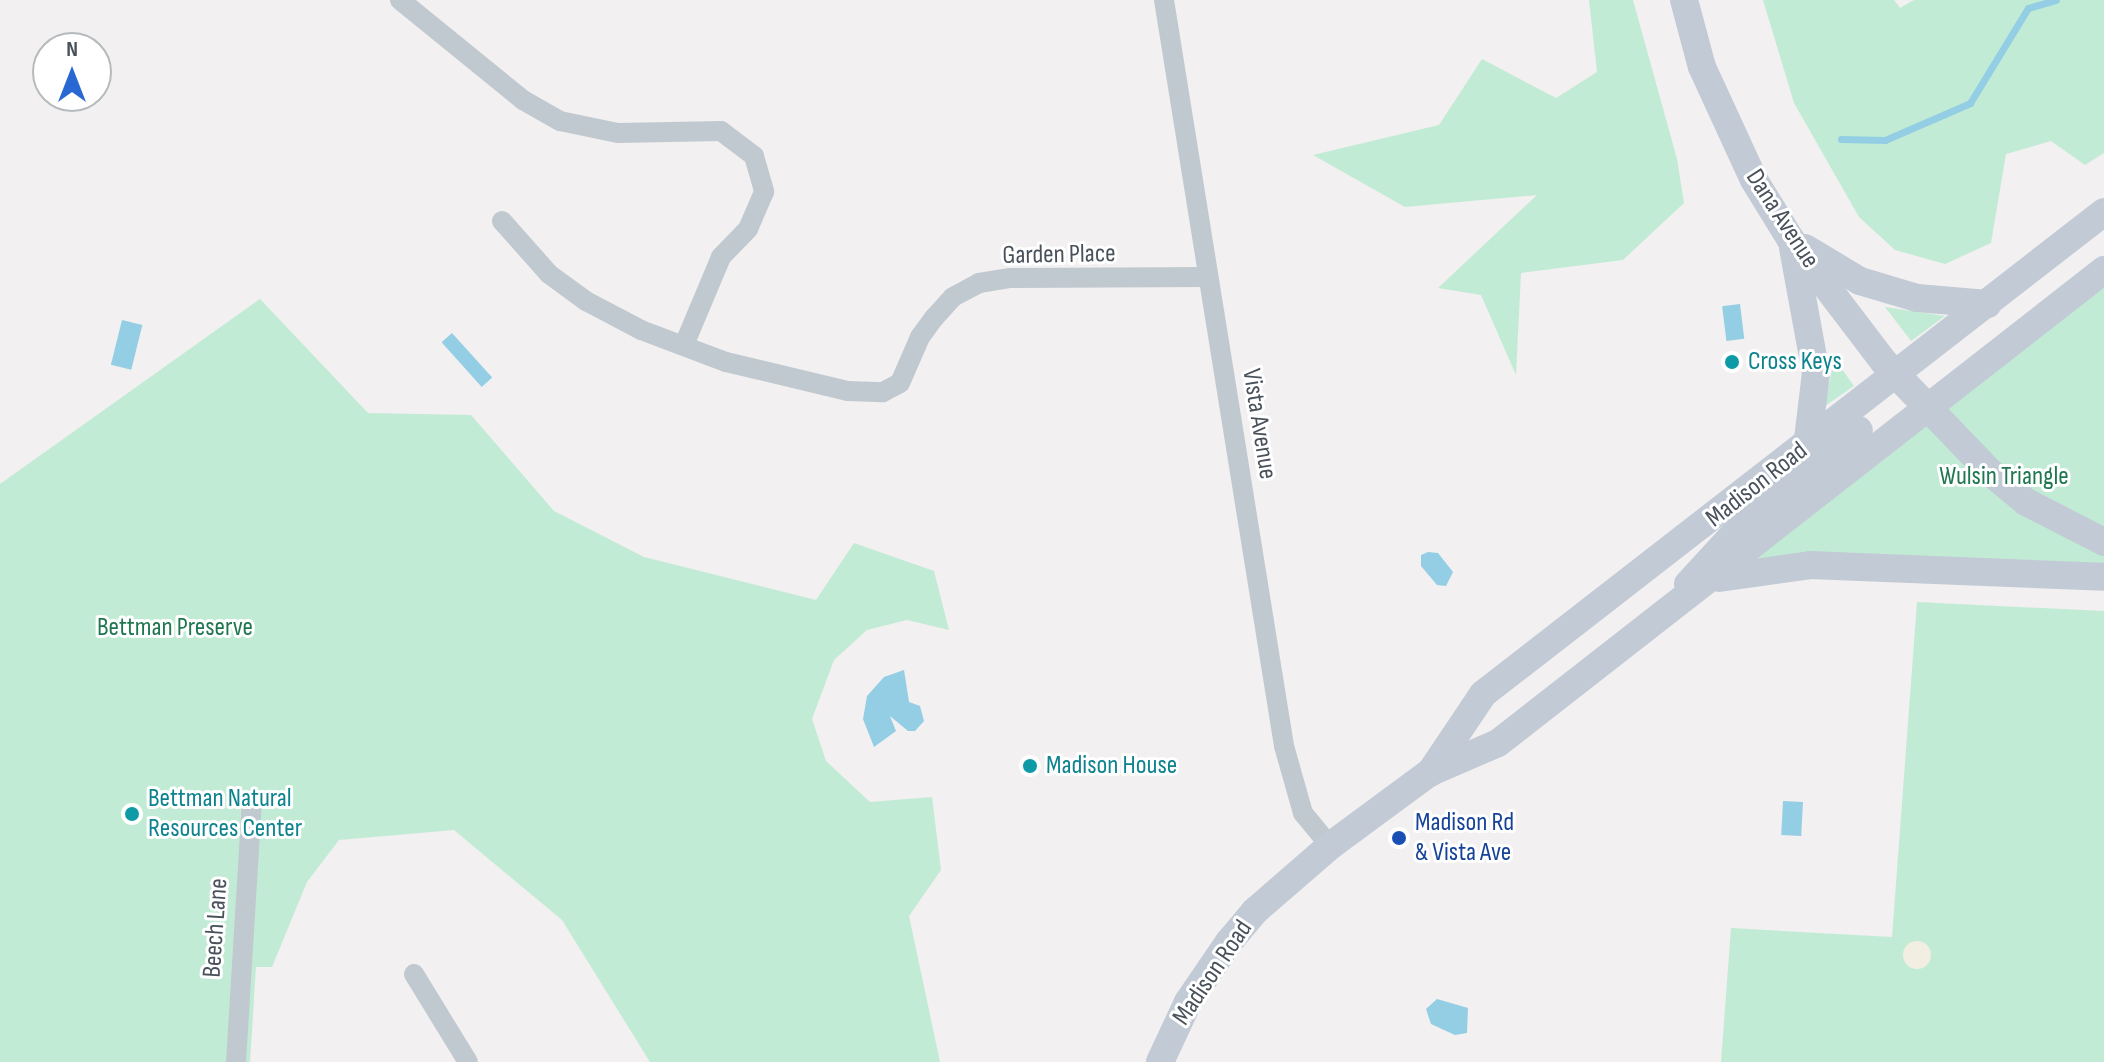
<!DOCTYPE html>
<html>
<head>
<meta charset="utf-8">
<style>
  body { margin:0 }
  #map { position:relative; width:2104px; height:1062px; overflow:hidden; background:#f2f0f0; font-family:"Sofia Sans Condensed",sans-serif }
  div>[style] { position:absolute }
  .green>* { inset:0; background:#c2ebd5 }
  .sand>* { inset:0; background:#f2eee2 }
  .round { border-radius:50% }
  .water>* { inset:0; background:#93cee4; transform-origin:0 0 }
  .stream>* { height:7px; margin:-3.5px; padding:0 3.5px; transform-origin:3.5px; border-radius:3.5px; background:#93cee4 }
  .street>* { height:20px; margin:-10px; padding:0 10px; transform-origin:10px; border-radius:10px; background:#c1c9d0 }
  .secondary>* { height:28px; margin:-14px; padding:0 14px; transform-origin:14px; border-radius:14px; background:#c2cad5 }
  .dots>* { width:22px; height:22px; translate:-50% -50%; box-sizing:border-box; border:4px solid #fff; border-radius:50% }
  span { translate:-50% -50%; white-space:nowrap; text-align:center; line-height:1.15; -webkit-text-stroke:6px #fff; paint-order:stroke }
  .street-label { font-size:26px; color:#49515b }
  .culture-label { font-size:26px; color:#0d838f }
  .left { translate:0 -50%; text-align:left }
  .park-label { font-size:26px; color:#1f7751 }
  .transit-label { font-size:26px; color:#164399 }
  .north { position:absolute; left:32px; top:32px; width:80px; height:80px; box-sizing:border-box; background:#fff; border:2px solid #b6b9bd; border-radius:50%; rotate:0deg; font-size:22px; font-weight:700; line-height:32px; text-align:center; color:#49515b }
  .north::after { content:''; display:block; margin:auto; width:28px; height:36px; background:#2967d3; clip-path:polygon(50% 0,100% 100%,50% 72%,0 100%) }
</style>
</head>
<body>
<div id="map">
  <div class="green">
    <i style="clip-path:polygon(1589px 0,1633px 0,1677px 159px,1684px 203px,1623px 260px,1521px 273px,1516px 375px,1481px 295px,1438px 288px,1537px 195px,1405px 207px,1313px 155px,1439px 125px,1482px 59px,1556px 98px,1597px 72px)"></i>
    <i style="clip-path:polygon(1763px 0,1894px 0,1900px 8px,1914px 0,2104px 0,2104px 153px,2085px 165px,2051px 141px,2006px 154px,1991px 243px,1945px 264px,1895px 250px,1859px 217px,1794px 103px)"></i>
    <i style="clip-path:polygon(2104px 270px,2104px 577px,1715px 579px)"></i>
    <i style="clip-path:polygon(260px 299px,368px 413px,471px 415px,554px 511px,644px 557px,816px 600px,854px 543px,934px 571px,949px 630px,907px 620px,867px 630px,834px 660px,812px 719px,826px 761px,870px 802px,932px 797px,941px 870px,909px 916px,940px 1062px,650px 1062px,562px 920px,454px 830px,339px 840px,307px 882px,272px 967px,256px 967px,250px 1062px,0 1062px,0 484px)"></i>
    <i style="clip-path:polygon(1885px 307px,1945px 316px,1911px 341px)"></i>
    <i style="clip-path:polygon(1834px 358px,1854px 386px,1825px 406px)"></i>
    <i style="clip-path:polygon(1917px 602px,2104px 611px,2104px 1062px,1721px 1062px,1731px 928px,1892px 937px)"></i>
  </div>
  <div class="sand">
    <i class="round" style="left:1903px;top:941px;width:28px;height:28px"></i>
  </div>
  <div class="water">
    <i style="left:1740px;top:304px;width:35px;height:18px;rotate:83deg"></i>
    <i style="left:122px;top:320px;width:21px;height:46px;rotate:14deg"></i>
    <i style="left:452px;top:333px;width:60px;height:14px;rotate:48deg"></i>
    <i style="clip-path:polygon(1428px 552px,1438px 553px,1453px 572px,1446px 586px,1437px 585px,1421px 566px,1421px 555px)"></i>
    <i style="clip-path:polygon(904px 670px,909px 702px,920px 706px,924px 721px,915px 731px,908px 731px,890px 716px,896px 731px,874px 747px,863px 719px,867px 696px,884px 677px)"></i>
    <i style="left:1783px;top:801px;width:20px;height:34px;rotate:3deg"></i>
    <i style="clip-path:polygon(1437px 999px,1468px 1008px,1467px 1033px,1455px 1035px,1431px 1024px,1426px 1009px)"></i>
  </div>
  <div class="stream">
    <i style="left:1841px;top:139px;width:44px;rotate:1.3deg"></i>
    <i style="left:1885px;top:140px;width:93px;rotate:-23.5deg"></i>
    <i style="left:1970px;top:103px;width:111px;rotate:-58.6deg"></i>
    <i style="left:2028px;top:8px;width:29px;rotate:-16deg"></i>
  </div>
  <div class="street">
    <i style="left:400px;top:0;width:159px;rotate:39.1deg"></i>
    <i style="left:523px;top:100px;width:43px;rotate:29.6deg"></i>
    <i style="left:560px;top:121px;width:59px;rotate:11.7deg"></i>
    <i style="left:618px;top:133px;width:103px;rotate:-1.1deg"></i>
    <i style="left:721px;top:131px;width:41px;rotate:37.1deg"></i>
    <i style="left:754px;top:156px;width:37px;rotate:74deg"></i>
    <i style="left:764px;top:192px;width:40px;rotate:113.4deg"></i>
    <i style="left:748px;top:229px;width:39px;rotate:134deg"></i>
    <i style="left:721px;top:257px;width:95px;rotate:112.8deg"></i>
    <i style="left:1164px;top:0;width:756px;rotate:80.86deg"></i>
    <i style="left:1284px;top:746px;width:70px;rotate:74.2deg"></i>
    <i style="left:1303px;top:813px;width:43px;rotate:50.7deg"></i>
    <i style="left:502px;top:221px;width:71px;rotate:48.4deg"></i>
    <i style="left:549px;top:274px;width:46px;rotate:36.1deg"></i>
    <i style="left:586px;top:301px;width:62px;rotate:27.8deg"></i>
    <i style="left:641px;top:330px;width:91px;rotate:20.6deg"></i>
    <i style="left:726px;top:362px;width:125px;rotate:13.4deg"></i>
    <i style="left:848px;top:391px;width:35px;rotate:2deg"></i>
    <i style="left:883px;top:392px;width:19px;rotate:-28deg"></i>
    <i style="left:900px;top:383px;width:50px;rotate:-66.5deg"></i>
    <i style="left:920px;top:337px;width:24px;rotate:-54deg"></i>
    <i style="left:934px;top:318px;width:28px;rotate:-48deg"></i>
    <i style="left:953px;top:297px;width:30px;rotate:-28deg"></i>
    <i style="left:979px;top:283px;width:32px;rotate:-9deg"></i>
    <i style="left:1011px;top:278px;width:197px;rotate:-0.3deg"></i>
    <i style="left:414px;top:974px;width:103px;rotate:58.5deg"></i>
    <i style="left:236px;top:1062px;width:263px;rotate:-86.5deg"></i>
  </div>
  <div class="secondary">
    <i style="left:1684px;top:0;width:69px;rotate:75deg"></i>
    <i style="left:1702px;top:67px;width:124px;rotate:65.3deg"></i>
    <i style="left:1754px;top:180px;width:70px;rotate:58.3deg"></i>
    <i style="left:1791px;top:240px;width:153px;rotate:52.7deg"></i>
    <i style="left:1884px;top:362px;width:154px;rotate:46.1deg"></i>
    <i style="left:1991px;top:473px;width:45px;rotate:39.6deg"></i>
    <i style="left:2026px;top:502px;width:88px;rotate:27.1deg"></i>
    <i style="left:1793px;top:248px;width:127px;rotate:79.6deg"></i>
    <i style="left:1816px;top:373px;width:75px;rotate:96.9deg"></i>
    <i style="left:1805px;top:248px;width:64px;rotate:31deg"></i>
    <i style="left:1860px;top:281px;width:59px;rotate:16.6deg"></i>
    <i style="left:1917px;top:298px;width:71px;rotate:4.8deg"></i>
    <i style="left:1719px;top:578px;width:92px;rotate:-8.1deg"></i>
    <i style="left:1810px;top:565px;width:294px;rotate:2.3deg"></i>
    <i style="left:1688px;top:584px;width:88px;rotate:-47.3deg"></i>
    <i style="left:1748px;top:519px;width:142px;rotate:-38.7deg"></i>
    <i style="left:1430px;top:773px;width:95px;rotate:-56.1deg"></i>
    <i style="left:1483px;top:694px;width:786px;rotate:-37.82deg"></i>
    <i style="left:1160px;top:1062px;width:66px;rotate:-65deg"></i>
    <i style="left:1188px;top:1002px;width:73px;rotate:-55.7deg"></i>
    <i style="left:1229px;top:942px;width:40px;rotate:-50deg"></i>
    <i style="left:1255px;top:911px;width:99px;rotate:-40.9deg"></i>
    <i style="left:1330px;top:846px;width:123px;rotate:-36.4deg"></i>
    <i style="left:1429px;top:773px;width:75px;rotate:-23.5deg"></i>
    <i style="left:1498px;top:743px;width:769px;rotate:-37.97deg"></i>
  </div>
  <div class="dots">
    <i style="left:1732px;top:362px;background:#0f9aa8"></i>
    <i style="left:1030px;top:766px;background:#0f9aa8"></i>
    <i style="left:132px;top:814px;background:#0f9aa8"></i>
    <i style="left:1399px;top:838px;background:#1a4fb4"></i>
  </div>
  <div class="street-label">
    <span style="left:1782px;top:219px;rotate:57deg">Dana Avenue</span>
    <span style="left:1059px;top:255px;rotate:-1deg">Garden Place</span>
    <span style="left:1259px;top:424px;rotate:81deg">Vista Avenue</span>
    <span style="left:1757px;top:485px;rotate:-38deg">Madison Road</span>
    <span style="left:216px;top:928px;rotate:-86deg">Beech Lane</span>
    <span style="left:1213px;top:973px;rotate:-56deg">Madison Road</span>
  </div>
  <div class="culture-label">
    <span class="left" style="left:1748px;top:362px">Cross Keys</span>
    <span class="left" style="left:1046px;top:766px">Madison House</span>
    <span class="left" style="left:148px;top:814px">Bettman Natural<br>Resources Center</span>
  </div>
  <div class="park-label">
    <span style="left:2004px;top:477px">Wulsin Triangle</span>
    <span style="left:175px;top:628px">Bettman Preserve</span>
  </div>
  <div class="transit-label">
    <span class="left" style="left:1415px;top:838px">Madison Rd<br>&amp; Vista Ave</span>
  </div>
  <div class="north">N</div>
</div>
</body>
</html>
